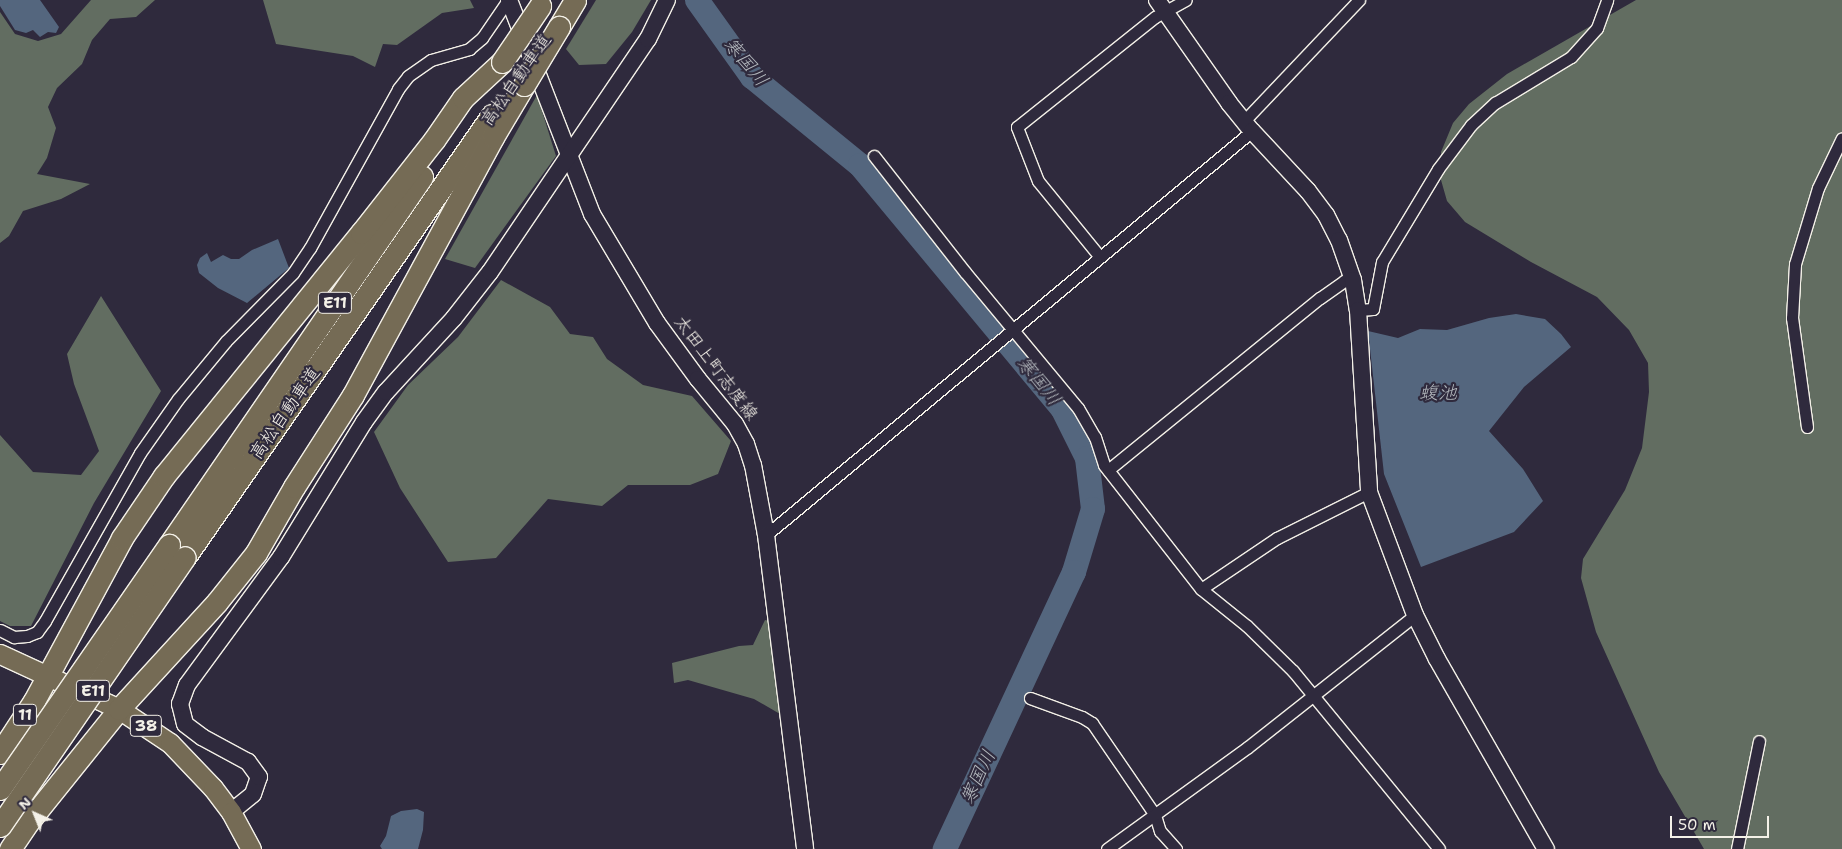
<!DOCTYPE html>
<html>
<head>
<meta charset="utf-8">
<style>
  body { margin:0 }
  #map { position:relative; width:1842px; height:849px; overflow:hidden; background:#2f2a3d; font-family:"Shantell Sans","Klee One",sans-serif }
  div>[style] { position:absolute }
  .green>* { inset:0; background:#626d61 }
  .water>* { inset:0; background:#54667e }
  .river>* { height:24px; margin:-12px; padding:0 12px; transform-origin:12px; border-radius:12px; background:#54667e }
  .roads { filter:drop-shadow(1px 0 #f4f1e8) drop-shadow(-1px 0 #f4f1e8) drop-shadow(0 1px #f4f1e8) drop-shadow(0 -1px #f4f1e8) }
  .street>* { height:11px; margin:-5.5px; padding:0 5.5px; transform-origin:5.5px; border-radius:5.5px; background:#2f2a3d }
  .secondary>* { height:16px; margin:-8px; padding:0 8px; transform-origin:8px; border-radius:8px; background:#2f2a3d }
  .primary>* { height:19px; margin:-9.5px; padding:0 9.5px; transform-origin:9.5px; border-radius:9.5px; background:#756b55 }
  .highway>* { height:21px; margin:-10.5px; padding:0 10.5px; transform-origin:10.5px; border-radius:10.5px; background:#756b55 }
  .bridges { filter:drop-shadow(1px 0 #f4f1e8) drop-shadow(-1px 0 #f4f1e8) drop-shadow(0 1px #f4f1e8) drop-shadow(0 -1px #f4f1e8) }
  .highway-bridge>* { height:21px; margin:-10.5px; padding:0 10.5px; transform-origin:10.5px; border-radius:10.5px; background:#756b55 }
  span { translate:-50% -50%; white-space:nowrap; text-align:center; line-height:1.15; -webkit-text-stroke:4.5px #2f2a3d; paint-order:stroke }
  .shield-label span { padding:1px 4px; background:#2f2a3d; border:1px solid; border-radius:4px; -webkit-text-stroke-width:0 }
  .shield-label { font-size:16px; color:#f4f1e8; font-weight:700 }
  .street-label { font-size:18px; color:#f4f1e8 }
  .water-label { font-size:19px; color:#b4b9be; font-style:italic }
  .north { position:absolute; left:10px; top:789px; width:50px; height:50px; -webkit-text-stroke:4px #2f2a3d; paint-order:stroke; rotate:316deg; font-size:14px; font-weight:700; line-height:20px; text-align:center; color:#f4f1e8 }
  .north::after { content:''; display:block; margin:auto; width:18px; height:22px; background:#f4f1e8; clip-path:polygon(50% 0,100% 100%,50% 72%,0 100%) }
  .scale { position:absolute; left:1670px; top:816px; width:99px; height:22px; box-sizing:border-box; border:2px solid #f4f1e8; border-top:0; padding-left:6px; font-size:15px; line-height:18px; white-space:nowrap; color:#f4f1e8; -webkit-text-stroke:4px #2f2a3d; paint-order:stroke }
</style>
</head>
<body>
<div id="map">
  <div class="green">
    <i style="clip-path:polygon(91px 0,155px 0,136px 17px,110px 19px,92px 40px,82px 64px,57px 88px,48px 107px,56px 128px,47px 158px,37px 174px,90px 184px,61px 199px,23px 211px,9px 236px,0 243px,0 12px,15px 34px,38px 41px,61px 34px)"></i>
    <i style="clip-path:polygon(263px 0,470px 0,474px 8px,442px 13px,397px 45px,383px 44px,375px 67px,353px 56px,276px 44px)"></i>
    <i style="clip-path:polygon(596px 0,651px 0,632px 32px,606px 64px,579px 65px,566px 49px)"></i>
    <i style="clip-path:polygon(1636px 0,1842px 0,1842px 849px,1704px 849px,1659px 772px,1596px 632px,1581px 578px,1583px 559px,1625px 490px,1642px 448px,1649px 392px,1648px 363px,1629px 330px,1597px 297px,1531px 262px,1465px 222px,1447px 201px,1441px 180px,1441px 152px,1453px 123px,1469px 104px,1507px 74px)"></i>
    <i style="clip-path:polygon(537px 95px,556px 156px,475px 268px,445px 259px)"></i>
    <i style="clip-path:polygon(501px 280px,550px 307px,570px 334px,593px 337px,607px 359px,643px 385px,692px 396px,731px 441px,718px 474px,690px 485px,628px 485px,602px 506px,548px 499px,496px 558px,448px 562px,400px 488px,374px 432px,408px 385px,458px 337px)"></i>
    <i style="clip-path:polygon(101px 296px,161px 391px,94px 503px,31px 626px,10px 626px,0 621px,0 435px,33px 472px,81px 475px,99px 451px,74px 384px,67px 354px)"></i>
    <i style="clip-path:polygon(765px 620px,769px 621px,780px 714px,754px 699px,688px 680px,674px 683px,672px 663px,739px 646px,753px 645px)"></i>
  </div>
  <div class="water">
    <i style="clip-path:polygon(0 0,40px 0,59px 27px,56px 33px,48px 32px,40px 37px,33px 30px,26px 33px,15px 30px,0 6px)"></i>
    <i style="clip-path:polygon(278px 239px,289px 268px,247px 303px,218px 288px,199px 273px,197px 265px,200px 258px,207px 253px,211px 262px,223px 255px,231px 259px,239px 259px,252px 250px)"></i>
    <i style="clip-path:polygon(1516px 314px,1545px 319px,1561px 334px,1571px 347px,1524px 387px,1489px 431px,1523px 469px,1543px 501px,1514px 532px,1421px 567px,1384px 474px,1368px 331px,1398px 338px,1420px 329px,1447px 330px,1489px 318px)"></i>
    <i style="clip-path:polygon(417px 809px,424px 812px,423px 830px,418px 849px,382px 849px,380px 846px,386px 836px,391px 816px,401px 811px)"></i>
  </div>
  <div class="river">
    <i style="left:697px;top:0;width:95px;rotate:54.5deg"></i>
    <i style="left:752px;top:77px;width:139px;rotate:39.2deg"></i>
    <i style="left:860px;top:165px;width:316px;rotate:50.3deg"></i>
    <i style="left:1062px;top:408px;width:56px;rotate:63.4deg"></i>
    <i style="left:1087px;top:458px;width:51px;rotate:83.3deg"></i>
    <i style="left:1093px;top:509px;width:66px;rotate:106.8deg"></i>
    <i style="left:1074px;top:572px;width:306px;rotate:115deg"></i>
  </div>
  <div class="roads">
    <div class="street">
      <i style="left:1244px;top:121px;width:167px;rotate:-46.5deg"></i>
      <i style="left:874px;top:156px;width:147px;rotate:51.9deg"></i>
      <i style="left:965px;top:272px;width:177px;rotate:50.3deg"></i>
      <i style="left:1078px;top:408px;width:34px;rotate:60deg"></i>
      <i style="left:1095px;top:437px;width:29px;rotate:72deg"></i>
      <i style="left:1104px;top:465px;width:157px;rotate:52deg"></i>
      <i style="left:1201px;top:589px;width:59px;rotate:38.8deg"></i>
      <i style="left:1247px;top:626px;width:64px;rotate:44.4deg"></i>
      <i style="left:1293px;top:671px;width:230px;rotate:50.6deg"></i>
      <i style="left:1100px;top:257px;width:98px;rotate:-129.2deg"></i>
      <i style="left:1038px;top:181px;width:58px;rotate:-111.3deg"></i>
      <i style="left:1017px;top:127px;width:176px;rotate:-38.6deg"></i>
      <i style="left:1155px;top:17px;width:35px;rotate:-29deg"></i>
      <i style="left:1358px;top:310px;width:15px;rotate:-4deg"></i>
      <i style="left:1373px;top:309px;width:48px;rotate:-79.2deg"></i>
      <i style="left:1382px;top:262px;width:109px;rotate:-58.9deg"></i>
      <i style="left:1438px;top:169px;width:55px;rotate:-53.1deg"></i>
      <i style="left:1471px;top:125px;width:33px;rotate:-43deg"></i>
      <i style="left:1495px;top:103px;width:89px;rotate:-31.2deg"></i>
      <i style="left:1571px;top:57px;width:39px;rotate:-48deg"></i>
      <i style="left:1597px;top:28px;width:30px;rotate:-70deg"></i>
      <i style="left:1807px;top:427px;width:110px;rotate:-97.8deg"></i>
      <i style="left:1792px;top:318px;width:54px;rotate:-86.8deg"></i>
      <i style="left:1795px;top:264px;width:79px;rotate:-73.2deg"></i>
      <i style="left:1818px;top:188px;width:55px;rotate:-64.4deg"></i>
      <i style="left:1108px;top:470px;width:273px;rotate:-39.1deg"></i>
      <i style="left:1320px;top:298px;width:29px;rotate:-35deg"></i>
      <i style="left:1344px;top:281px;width:9px;rotate:-6deg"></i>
      <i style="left:766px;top:535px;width:632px;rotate:-39.74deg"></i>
      <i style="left:1201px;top:589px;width:92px;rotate:-33.9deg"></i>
      <i style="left:1277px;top:538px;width:103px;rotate:-26.6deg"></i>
      <i style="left:0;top:630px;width:16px;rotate:27deg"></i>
      <i style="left:14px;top:637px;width:13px;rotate:-4deg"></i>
      <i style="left:27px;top:636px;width:11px;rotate:-22deg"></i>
      <i style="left:37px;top:632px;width:14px;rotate:-54deg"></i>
      <i style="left:45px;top:621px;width:193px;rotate:-60.5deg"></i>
      <i style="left:140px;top:453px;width:66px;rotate:-54.9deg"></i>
      <i style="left:178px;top:399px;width:75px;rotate:-50.4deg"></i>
      <i style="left:226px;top:341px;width:95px;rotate:-45.4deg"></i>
      <i style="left:293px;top:273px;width:30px;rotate:-56deg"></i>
      <i style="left:310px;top:248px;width:182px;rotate:-61deg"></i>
      <i style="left:398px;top:89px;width:16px;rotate:-52deg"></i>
      <i style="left:408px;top:76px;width:28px;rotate:-35deg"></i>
      <i style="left:431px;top:60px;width:40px;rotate:-16deg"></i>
      <i style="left:469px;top:49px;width:17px;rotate:-40deg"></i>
      <i style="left:482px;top:38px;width:46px;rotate:-55.6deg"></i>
      <i style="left:1030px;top:698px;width:55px;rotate:20.1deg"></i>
      <i style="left:1082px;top:717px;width:12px;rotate:31deg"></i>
      <i style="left:1092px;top:723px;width:112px;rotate:55.6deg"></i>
      <i style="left:1155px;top:815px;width:17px;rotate:73deg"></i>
      <i style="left:1160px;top:831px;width:24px;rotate:48deg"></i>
      <i style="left:1107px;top:849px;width:174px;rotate:-35.9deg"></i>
      <i style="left:1248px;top:747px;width:213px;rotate:-38.3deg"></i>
      <i style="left:1737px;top:849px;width:110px;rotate:-78.5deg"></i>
    </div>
    <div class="secondary">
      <i style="left:509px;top:0;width:230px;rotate:68.8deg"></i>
      <i style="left:592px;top:214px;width:127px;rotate:59.2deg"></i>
      <i style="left:657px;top:323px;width:69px;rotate:53.8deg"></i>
      <i style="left:698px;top:379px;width:58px;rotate:50.6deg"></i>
      <i style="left:735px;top:424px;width:23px;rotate:61deg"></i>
      <i style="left:746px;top:444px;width:22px;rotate:72deg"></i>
      <i style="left:753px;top:465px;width:71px;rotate:79.5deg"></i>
      <i style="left:766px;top:535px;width:316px;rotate:82.9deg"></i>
      <i style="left:1157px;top:0;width:126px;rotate:55deg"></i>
      <i style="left:1229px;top:103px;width:36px;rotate:51deg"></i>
      <i style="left:1252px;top:131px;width:82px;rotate:47deg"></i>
      <i style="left:1308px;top:191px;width:30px;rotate:53deg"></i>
      <i style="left:1326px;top:215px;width:28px;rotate:63deg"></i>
      <i style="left:1339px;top:240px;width:42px;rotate:70.7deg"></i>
      <i style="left:1353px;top:280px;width:30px;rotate:81deg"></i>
      <i style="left:1358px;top:310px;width:182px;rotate:86.5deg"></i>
      <i style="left:1369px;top:492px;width:131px;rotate:69.5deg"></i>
      <i style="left:1415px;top:615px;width:49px;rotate:63.4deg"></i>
      <i style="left:1437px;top:659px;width:219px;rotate:60.2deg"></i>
      <i style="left:231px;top:812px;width:28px;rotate:-39deg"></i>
      <i style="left:253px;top:794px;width:18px;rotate:-71deg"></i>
      <i style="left:259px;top:777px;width:19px;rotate:-126deg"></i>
      <i style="left:248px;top:762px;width:52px;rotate:-151.5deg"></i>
      <i style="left:202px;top:737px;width:21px;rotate:-143deg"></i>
      <i style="left:185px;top:724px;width:21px;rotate:-104deg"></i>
      <i style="left:180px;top:704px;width:20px;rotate:-70deg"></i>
      <i style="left:187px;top:685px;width:159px;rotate:-53.7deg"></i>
      <i style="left:281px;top:557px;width:158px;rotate:-58.4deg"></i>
      <i style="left:364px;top:422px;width:37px;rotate:-54deg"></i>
      <i style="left:386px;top:392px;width:100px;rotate:-47.4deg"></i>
      <i style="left:454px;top:318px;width:58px;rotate:-52deg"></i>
      <i style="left:490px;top:272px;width:282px;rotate:-55.9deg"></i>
      <i style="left:648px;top:39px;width:43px;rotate:-64deg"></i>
    </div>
    <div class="primary">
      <i style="left:0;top:654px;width:131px;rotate:24.8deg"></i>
      <i style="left:119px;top:709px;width:61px;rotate:33.7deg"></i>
      <i style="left:170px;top:743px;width:62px;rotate:46.3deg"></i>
      <i style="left:213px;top:788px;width:30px;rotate:53deg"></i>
      <i style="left:231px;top:812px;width:42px;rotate:61.6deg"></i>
    </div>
    <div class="highway">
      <i style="left:559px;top:27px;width:31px;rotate:-59deg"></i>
      <i style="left:169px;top:545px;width:447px;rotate:-55.5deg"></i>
      <i style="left:185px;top:557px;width:538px;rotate:-55.22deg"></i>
      <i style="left:0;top:753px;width:62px;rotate:-56.8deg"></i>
      <i style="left:34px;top:701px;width:185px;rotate:-61.6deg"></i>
      <i style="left:122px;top:538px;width:75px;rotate:-55.9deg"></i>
      <i style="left:164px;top:476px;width:313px;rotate:-51deg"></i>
      <i style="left:361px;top:233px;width:118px;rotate:-51.9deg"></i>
      <i style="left:434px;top:140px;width:51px;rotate:-55.4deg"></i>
      <i style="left:463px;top:98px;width:53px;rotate:-42.7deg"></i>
      <i style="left:10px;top:849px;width:34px;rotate:-56deg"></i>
      <i style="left:29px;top:821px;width:144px;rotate:-51.2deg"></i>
      <i style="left:119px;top:709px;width:145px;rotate:-47.5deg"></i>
      <i style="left:217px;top:602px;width:63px;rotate:-51.5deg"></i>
      <i style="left:256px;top:553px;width:76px;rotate:-60.1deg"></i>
      <i style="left:294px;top:487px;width:109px;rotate:-57.3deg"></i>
      <i style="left:353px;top:395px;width:294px;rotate:-61.5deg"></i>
      <i style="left:493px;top:137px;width:61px;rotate:-59.2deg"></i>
    </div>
  </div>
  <div class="bridges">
    <div class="highway-bridge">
      <i style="left:502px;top:62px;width:68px;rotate:-55.8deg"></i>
      <i style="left:524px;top:85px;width:68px;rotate:-58.9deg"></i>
      <i style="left:0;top:789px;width:297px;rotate:-55.3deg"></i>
      <i style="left:0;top:826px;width:326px;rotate:-55.5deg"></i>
    </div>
  </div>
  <div class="shield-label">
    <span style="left:335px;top:303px">E11</span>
    <span style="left:93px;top:691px">E11</span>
    <span style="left:25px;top:715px">11</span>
    <span style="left:146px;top:726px">38</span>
  </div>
  <div class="street-label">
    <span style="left:516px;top:80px;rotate:-55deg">高松自動車道</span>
    <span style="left:716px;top:368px;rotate:53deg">太田上町志度線</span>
    <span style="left:285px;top:413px;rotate:-55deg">高松自動車道</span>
  </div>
  <div class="water-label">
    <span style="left:746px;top:62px;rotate:50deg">寒国川</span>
    <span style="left:1039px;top:381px;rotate:51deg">寒国川</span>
    <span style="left:1438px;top:393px">蝮池</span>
    <span style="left:978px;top:777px;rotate:-65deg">寒国川</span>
  </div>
  <div class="north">N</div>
  <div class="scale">50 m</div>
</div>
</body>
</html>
